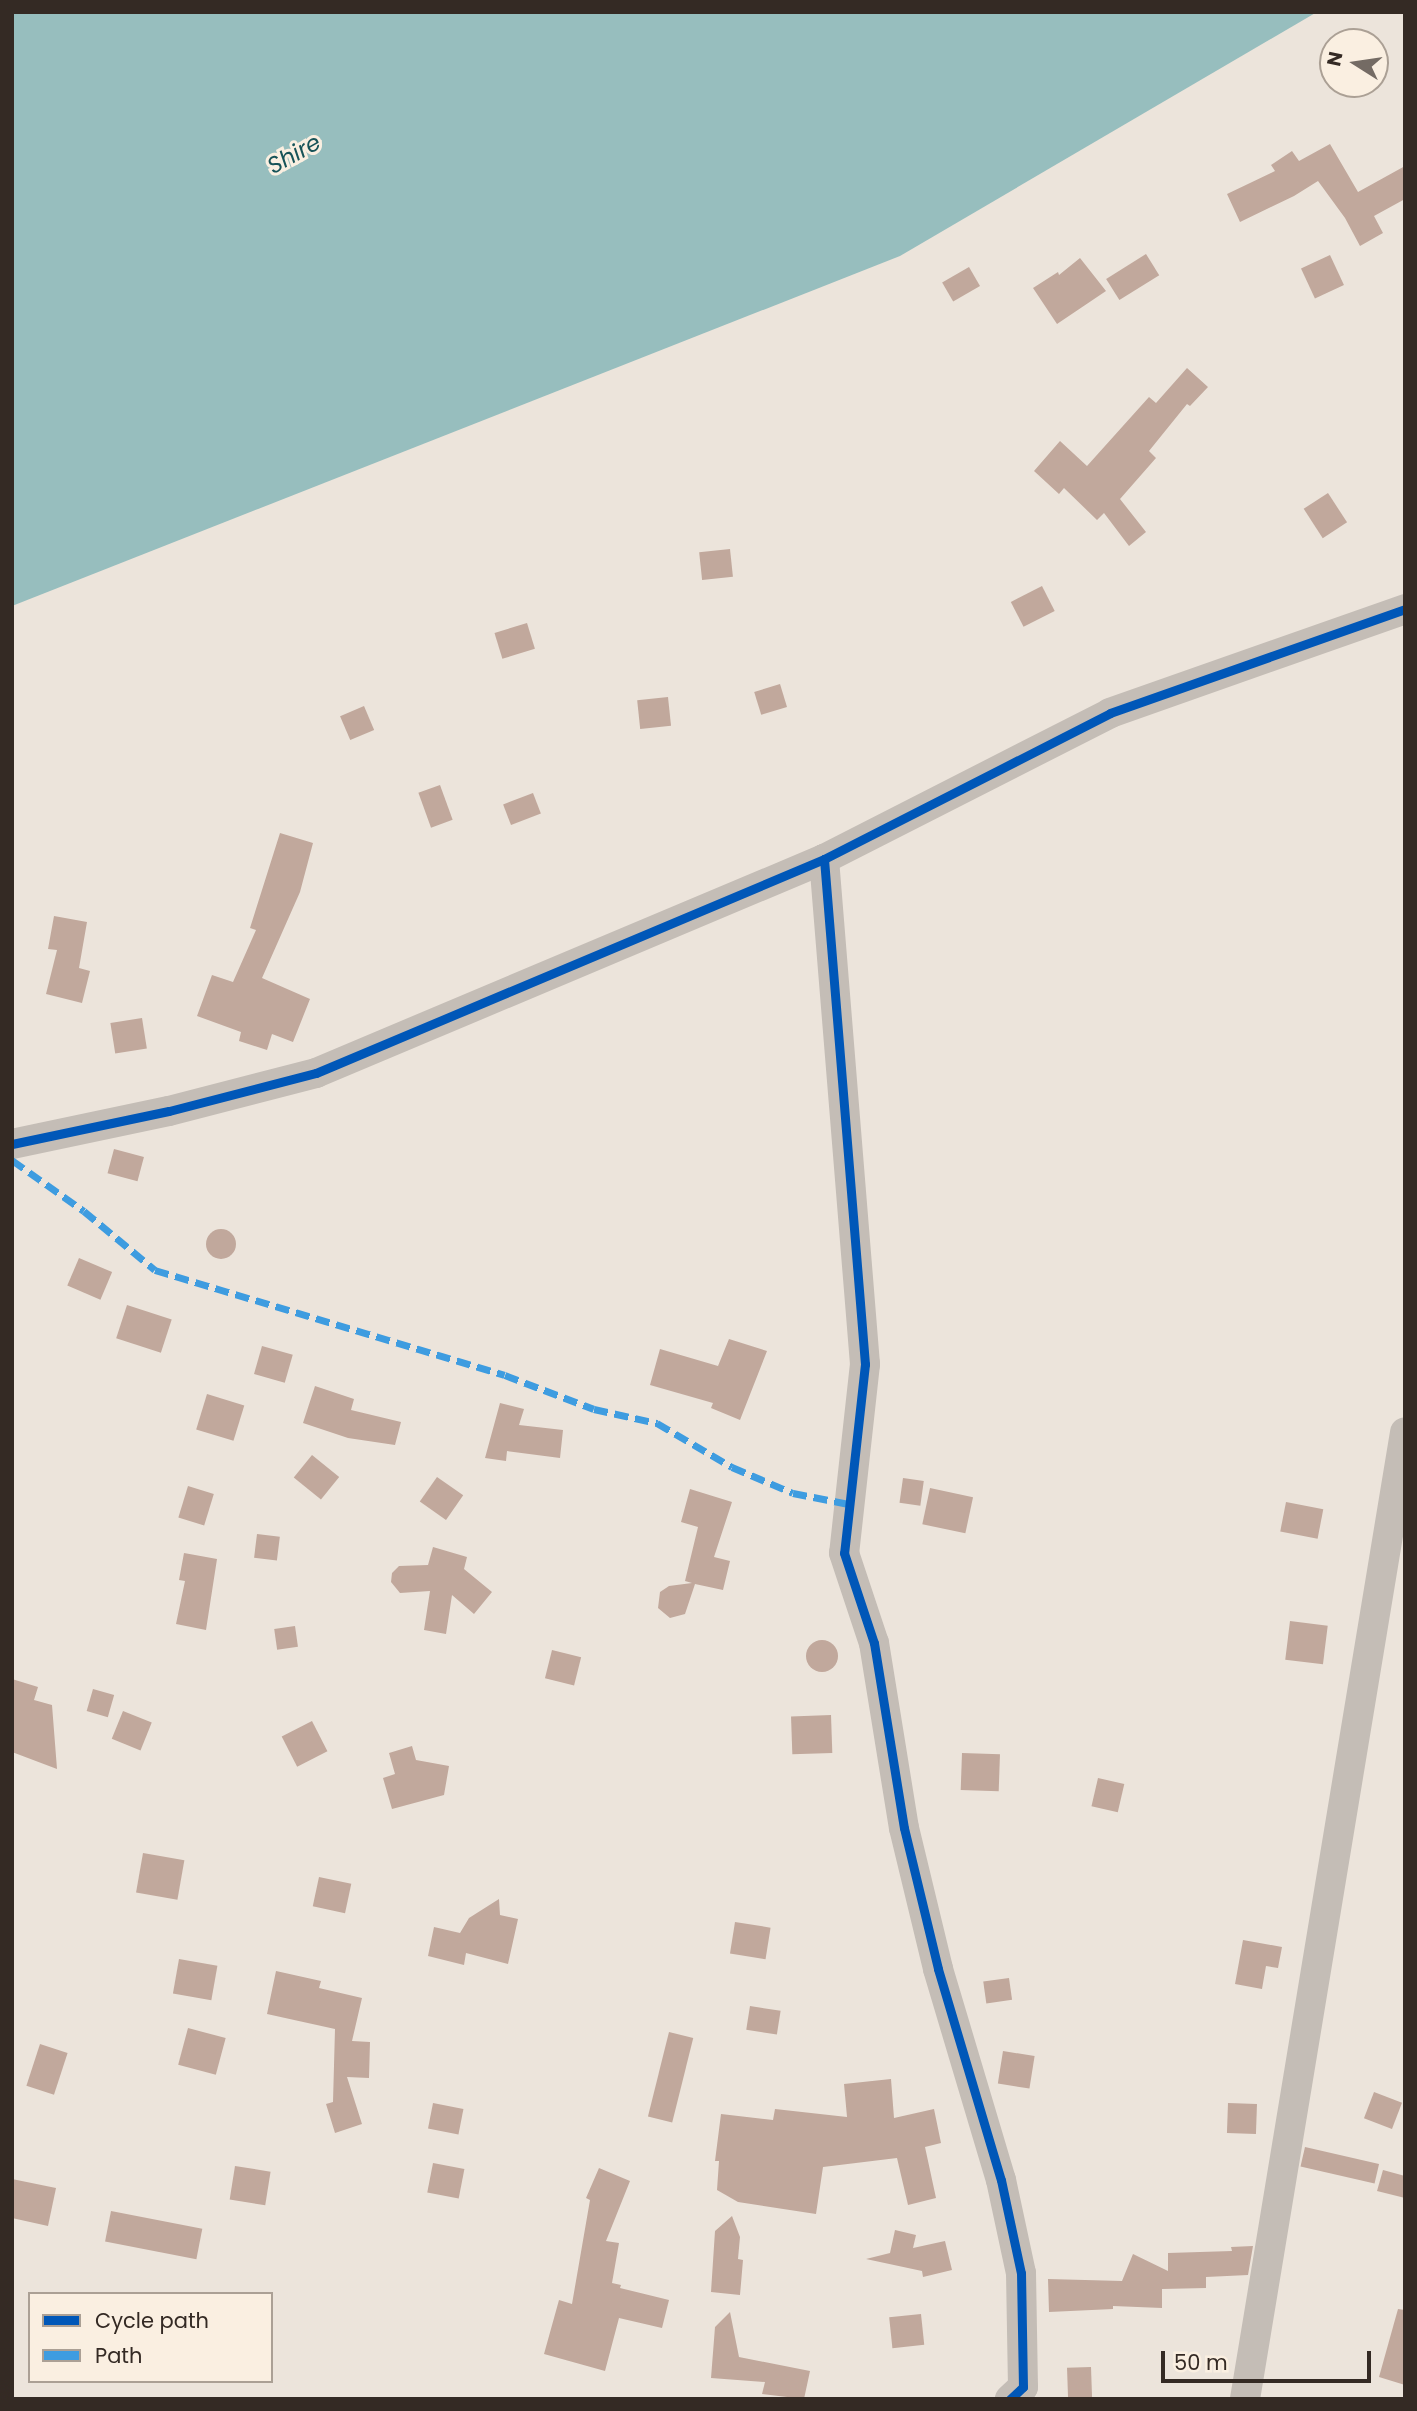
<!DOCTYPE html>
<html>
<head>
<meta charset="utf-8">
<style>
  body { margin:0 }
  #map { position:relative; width:1417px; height:2411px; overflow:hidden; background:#ece4db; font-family:Poppins,sans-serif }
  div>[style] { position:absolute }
  .water>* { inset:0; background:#97bebe }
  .building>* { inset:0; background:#c1a89c; transform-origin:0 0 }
  .round { border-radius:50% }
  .minor>* { height:30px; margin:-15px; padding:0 15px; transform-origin:15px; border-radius:15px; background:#c4bdb6 }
  .quiet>* { height:7px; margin-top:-3.5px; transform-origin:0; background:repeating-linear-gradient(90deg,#3e9ce0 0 14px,transparent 0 21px) }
  .cycleway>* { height:9px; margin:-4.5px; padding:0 4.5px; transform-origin:4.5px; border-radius:4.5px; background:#0057b8 }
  span { translate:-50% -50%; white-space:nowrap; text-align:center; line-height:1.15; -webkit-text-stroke:6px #faefe1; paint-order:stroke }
  .water-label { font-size:23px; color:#175358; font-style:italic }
  .frame { position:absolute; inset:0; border:14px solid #342a24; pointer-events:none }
  .legend { position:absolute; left:28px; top:2292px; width:245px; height:91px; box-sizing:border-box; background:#faefe1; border:2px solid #aba095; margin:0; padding:9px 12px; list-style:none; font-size:21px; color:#342a24 }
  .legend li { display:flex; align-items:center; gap:14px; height:35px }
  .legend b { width:35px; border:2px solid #aba095 }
  .north { position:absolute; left:1319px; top:28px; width:70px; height:70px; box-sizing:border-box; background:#faefe1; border:2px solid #aba095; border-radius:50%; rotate:282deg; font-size:19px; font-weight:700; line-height:28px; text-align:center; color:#342a24 }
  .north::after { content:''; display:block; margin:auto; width:24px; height:32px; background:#746b64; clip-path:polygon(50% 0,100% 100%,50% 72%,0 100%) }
  .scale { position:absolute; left:1161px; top:2351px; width:210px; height:32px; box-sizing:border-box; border:4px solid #342a24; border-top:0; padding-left:9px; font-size:21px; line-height:24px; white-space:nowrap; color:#342a24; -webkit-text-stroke:5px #faefe1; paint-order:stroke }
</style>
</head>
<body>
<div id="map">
  <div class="water">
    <i style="clip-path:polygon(12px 12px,1317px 12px,900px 256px,12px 606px)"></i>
  </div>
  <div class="building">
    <i style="clip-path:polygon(1330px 144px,1358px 192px,1405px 166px,1405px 199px,1374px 216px,1383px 233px,1360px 246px,1345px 218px,1318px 181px,1294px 196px,1240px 222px,1227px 194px,1275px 171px,1271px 165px,1292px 151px,1299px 161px)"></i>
    <i style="left:1146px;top:254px;width:25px;height:47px;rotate:58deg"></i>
    <i style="left:1330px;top:255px;width:33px;height:32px;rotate:65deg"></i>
    <i style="clip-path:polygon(1080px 258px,1106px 291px,1057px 324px,1033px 288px,1058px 272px,1059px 275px)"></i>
    <i style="left:969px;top:267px;width:22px;height:31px;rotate:60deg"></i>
    <i style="clip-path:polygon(1187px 368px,1208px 387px,1190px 406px,1187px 404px,1149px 451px,1156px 458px,1120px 499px,1146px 532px,1129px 546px,1104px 513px,1097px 520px,1064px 488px,1059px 494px,1034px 471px,1060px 441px,1087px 466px,1149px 397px,1156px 403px)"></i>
    <i style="left:1328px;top:493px;width:35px;height:29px;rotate:57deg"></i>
    <i style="left:730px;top:549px;width:28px;height:31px;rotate:84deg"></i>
    <i style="left:1042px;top:586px;width:28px;height:35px;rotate:63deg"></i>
    <i style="left:527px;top:623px;width:27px;height:34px;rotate:73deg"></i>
    <i style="left:780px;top:684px;width:24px;height:27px;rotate:73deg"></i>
    <i style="left:668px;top:697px;width:29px;height:31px;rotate:84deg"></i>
    <i style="left:364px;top:706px;width:26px;height:26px;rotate:67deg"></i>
    <i style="left:440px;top:785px;width:37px;height:23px;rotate:70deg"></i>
    <i style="left:533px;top:793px;width:22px;height:32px;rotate:69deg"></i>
    <i style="clip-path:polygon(280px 833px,313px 843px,300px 892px,262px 978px,310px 999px,293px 1042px,272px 1034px,267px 1050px,239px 1041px,241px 1032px,197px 1016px,212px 975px,233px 982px,256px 930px,250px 928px)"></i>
    <i style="clip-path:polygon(54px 916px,87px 922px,79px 968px,90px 971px,82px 1003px,46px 994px,57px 950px,48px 949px)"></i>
    <i style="left:142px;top:1018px;width:31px;height:32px;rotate:81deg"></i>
    <i style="left:114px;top:1149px;width:31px;height:25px;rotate:15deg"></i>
    <i class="round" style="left:206px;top:1229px;width:30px;height:30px"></i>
    <i style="left:79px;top:1258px;width:36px;height:30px;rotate:23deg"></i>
    <i style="left:127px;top:1305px;width:47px;height:35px;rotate:18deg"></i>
    <i style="clip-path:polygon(729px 1339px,767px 1351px,740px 1420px,711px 1408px,713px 1403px,650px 1385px,660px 1349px,718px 1366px)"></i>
    <i style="left:262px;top:1346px;width:32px;height:29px;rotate:16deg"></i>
    <i style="clip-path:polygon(315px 1386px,354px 1399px,351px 1410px,401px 1422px,395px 1445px,348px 1438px,303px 1423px)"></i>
    <i style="left:207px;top:1394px;width:39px;height:37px;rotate:17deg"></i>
    <i style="clip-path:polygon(500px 1403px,524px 1409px,519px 1425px,563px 1430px,560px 1458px,507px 1451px,506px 1461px,485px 1458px)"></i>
    <i style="left:312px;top:1455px;width:35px;height:29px;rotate:39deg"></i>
    <i style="left:437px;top:1477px;width:32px;height:30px;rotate:35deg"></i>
    <i style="left:903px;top:1478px;width:21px;height:25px;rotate:8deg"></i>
    <i style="left:188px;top:1486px;width:27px;height:33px;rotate:17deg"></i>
    <i style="left:930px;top:1488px;width:44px;height:37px;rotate:12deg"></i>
    <i style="clip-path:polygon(690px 1489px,732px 1502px,714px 1557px,730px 1561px,723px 1590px,695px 1584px,685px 1614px,670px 1618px,658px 1608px,660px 1592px,669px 1586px,692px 1583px,685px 1581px,698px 1527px,681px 1522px)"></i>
    <i style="left:1286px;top:1502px;width:38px;height:30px;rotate:11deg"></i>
    <i style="left:257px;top:1534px;width:23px;height:24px;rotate:7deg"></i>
    <i style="clip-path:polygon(433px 1547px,467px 1557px,464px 1569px,492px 1592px,474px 1614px,452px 1595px,446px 1634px,424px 1630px,430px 1591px,400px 1593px,391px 1582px,392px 1573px,399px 1566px,428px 1565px)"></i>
    <i style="clip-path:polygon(184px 1553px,217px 1559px,206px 1630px,176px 1624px,185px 1581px,179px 1580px)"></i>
    <i style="left:1290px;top:1621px;width:38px;height:39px;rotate:7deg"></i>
    <i style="left:295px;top:1626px;width:21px;height:21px;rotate:82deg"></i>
    <i class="round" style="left:806px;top:1640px;width:32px;height:32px"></i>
    <i style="left:552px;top:1650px;width:30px;height:29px;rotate:14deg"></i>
    <i style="clip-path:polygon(12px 1679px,38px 1687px,34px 1700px,52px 1705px,57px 1769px,12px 1752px)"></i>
    <i style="left:93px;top:1689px;width:22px;height:23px;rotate:16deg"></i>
    <i style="left:123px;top:1711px;width:31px;height:30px;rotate:22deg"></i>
    <i style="left:831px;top:1715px;width:38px;height:40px;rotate:88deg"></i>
    <i style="left:312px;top:1721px;width:34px;height:34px;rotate:63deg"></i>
    <i style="clip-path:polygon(412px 1746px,416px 1760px,449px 1766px,444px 1795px,392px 1809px,383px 1778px,395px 1774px,389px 1753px)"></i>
    <i style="left:962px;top:1753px;width:38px;height:37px;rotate:2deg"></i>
    <i style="left:1098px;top:1778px;width:27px;height:29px;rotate:13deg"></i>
    <i style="left:143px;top:1853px;width:42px;height:40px;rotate:10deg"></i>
    <i style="left:319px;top:1877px;width:33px;height:30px;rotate:12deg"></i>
    <i style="clip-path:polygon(499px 1899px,500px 1915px,518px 1919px,508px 1964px,466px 1953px,464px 1965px,428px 1956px,434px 1927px,460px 1933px,469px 1918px)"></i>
    <i style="left:735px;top:1922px;width:36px;height:32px;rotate:9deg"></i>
    <i style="clip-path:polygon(1243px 1940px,1282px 1947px,1278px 1968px,1266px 1966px,1262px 1989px,1235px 1984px)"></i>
    <i style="left:179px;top:1959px;width:39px;height:35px;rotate:10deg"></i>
    <i style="clip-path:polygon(276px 1971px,321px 1981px,319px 1988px,362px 1998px,352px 2041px,370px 2042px,369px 2078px,347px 2077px,362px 2124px,335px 2133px,326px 2104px,333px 2102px,335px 2029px,267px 2014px)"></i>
    <i style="left:1009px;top:1978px;width:22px;height:26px;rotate:82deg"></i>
    <i style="left:750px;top:2006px;width:31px;height:24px;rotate:9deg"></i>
    <i style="left:188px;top:2028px;width:39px;height:38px;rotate:15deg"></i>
    <i style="left:669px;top:2032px;width:25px;height:87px;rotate:14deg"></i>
    <i style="left:40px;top:2044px;width:29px;height:44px;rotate:18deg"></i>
    <i style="left:1003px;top:2051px;width:32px;height:33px;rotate:9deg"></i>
    <i style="clip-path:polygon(891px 2079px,894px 2118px,934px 2109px,941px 2143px,925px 2147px,936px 2198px,908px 2205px,897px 2158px,823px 2167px,816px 2214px,738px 2202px,717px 2190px,719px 2161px,715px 2161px,721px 2114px,773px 2120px,775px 2109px,847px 2117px,844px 2084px)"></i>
    <i style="left:1374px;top:2092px;width:30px;height:28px;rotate:21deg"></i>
    <i style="left:433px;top:2103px;width:31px;height:26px;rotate:11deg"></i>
    <i style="left:1228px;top:2103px;width:29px;height:30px;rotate:2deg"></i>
    <i style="left:1305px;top:2147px;width:76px;height:20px;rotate:13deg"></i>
    <i style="left:433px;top:2163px;width:32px;height:30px;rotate:11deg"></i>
    <i style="left:235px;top:2166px;width:36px;height:34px;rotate:9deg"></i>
    <i style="clip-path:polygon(599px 2168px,630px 2181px,606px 2241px,619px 2243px,612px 2283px,621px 2285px,620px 2288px,669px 2300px,662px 2328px,619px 2318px,605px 2371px,544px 2354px,559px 2300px,572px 2304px,590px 2200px,586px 2198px)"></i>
    <i style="clip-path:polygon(1383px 2170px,1405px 2176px,1405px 2198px,1377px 2191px)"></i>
    <i style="clip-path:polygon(12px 2179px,56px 2188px,48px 2226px,12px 2218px)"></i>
    <i style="left:111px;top:2211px;width:93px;height:31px;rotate:11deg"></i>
    <i style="clip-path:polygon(732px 2216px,740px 2237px,738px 2259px,743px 2260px,740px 2295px,711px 2292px,715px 2231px)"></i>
    <i style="clip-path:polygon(895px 2230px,916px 2235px,913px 2248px,945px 2241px,952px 2270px,923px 2277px,922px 2271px,866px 2259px,890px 2253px)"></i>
    <i style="clip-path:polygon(1253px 2246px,1248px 2275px,1206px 2277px,1206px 2288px,1162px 2289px,1162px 2308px,1113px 2306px,1113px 2309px,1049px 2312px,1048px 2279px,1122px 2281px,1133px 2254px,1168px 2271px,1168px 2253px,1232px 2251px,1231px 2247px)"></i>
    <i style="clip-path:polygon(1398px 2309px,1405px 2310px,1405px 2385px,1379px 2377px)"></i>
    <i style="clip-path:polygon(730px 2312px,739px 2357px,810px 2371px,804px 2399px,762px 2394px,765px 2382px,711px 2378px,715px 2327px)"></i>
    <i style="left:921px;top:2314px;width:31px;height:32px;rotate:84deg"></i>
    <i style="left:1091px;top:2367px;width:30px;height:24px;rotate:88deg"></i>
  </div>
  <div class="minor">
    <i style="left:824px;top:859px;width:507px;rotate:85.36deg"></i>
    <i style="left:865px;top:1364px;width:190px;rotate:96.3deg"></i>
    <i style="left:844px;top:1553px;width:95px;rotate:71.6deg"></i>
    <i style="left:874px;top:1643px;width:187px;rotate:80.8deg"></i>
    <i style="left:904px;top:1828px;width:145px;rotate:76.4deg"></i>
    <i style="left:938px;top:1969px;width:220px;rotate:73.4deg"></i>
    <i style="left:1001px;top:2180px;width:95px;rotate:77.9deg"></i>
    <i style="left:1021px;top:2273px;width:114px;rotate:89deg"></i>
    <i style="left:1023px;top:2387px;width:18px;rotate:137deg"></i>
    <i style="left:12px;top:1144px;width:160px;rotate:-11.9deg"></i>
    <i style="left:169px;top:1111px;width:152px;rotate:-14.5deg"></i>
    <i style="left:316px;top:1073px;width:551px;rotate:-22.84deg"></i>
    <i style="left:824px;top:859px;width:321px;rotate:-27deg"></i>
    <i style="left:1110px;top:713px;width:313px;rotate:-19.4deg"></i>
    <i style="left:1245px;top:2399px;width:980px;rotate:-80.6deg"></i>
  </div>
  <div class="quiet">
    <i style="left:12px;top:1160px;width:88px;rotate:35.3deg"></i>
    <i style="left:84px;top:1211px;width:92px;rotate:39.7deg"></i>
    <i style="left:155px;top:1270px;width:365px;rotate:16.7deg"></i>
    <i style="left:505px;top:1375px;width:95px;rotate:20.9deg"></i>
    <i style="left:594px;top:1409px;width:65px;rotate:12.5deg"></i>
    <i style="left:657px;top:1423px;width:87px;rotate:30.4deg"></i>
    <i style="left:732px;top:1467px;width:66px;rotate:23.1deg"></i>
    <i style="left:793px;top:1493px;width:57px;rotate:11.1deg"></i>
  </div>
  <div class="cycleway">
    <i style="left:824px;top:859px;width:507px;rotate:85.36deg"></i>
    <i style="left:865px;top:1364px;width:190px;rotate:96.3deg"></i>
    <i style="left:844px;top:1553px;width:95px;rotate:71.6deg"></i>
    <i style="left:874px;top:1643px;width:187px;rotate:80.8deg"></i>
    <i style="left:904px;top:1828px;width:145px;rotate:76.4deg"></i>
    <i style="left:938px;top:1969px;width:220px;rotate:73.4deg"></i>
    <i style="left:1001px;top:2180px;width:95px;rotate:77.9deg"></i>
    <i style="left:1021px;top:2273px;width:114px;rotate:89deg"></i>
    <i style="left:1023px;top:2387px;width:18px;rotate:137deg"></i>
    <i style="left:12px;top:1144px;width:160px;rotate:-11.9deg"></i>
    <i style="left:169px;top:1111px;width:152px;rotate:-14.5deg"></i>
    <i style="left:316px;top:1073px;width:551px;rotate:-22.84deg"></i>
    <i style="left:824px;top:859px;width:321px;rotate:-27deg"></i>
    <i style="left:1110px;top:713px;width:313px;rotate:-19.4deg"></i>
  </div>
  <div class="water-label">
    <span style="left:294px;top:154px;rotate:-29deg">Shire</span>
  </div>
  <div class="frame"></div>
  <ul class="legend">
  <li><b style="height:9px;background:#0057b8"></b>Cycle path</li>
  <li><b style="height:9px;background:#3e9ce0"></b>Path</li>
  </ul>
  <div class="north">N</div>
  <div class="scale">50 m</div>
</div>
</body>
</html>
